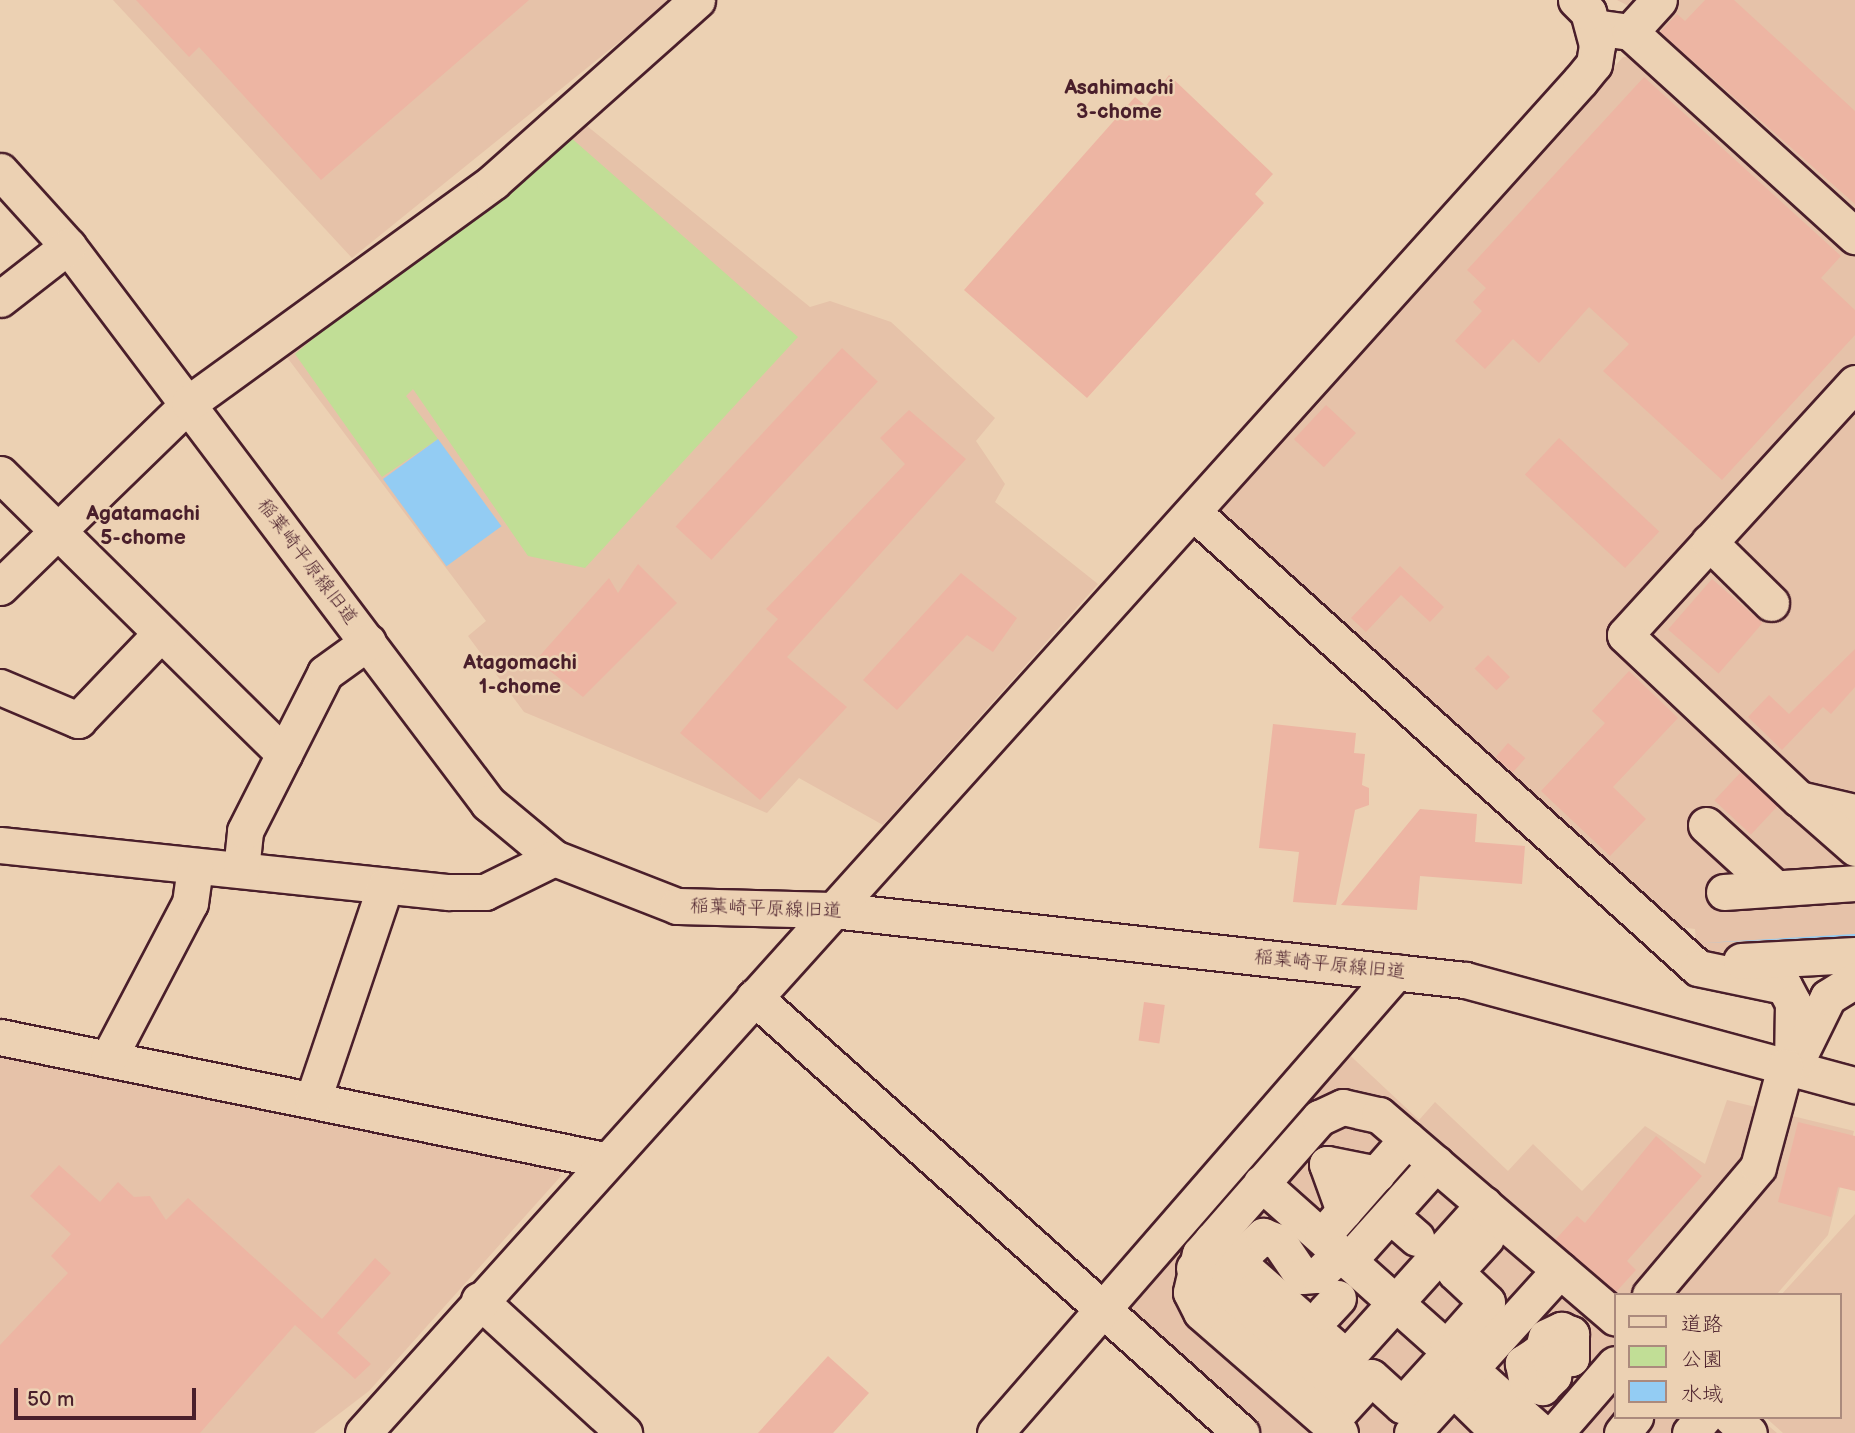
<!DOCTYPE html>
<html>
<head>
<meta charset="utf-8">
<style>
  body { margin:0 }
  #map { position:relative; width:1855px; height:1433px; overflow:hidden; background:#ecd1b3; font-family:"Balsamiq Sans","Klee One",sans-serif }
  div>[style] { position:absolute }
  .built>* { inset:0; background:#e6c2a9 }
  .green>* { inset:0; background:#c1de96 }
  .water>* { inset:0; background:#93ccf3; transform-origin:0 0 }
  .building>* { inset:0; background:#edb5a3; transform-origin:0 0 }
  .roads { filter:drop-shadow(2px 0 #4a1f2b) drop-shadow(-2px 0 #4a1f2b) drop-shadow(0 2px #4a1f2b) drop-shadow(0 -2px #4a1f2b) }
  .minor>* { height:35px; margin:-17.5px; padding:0 17.5px; transform-origin:17.5px; border-radius:17.5px; background:#ecd1b3 }
  span { translate:-50% -50%; white-space:nowrap; text-align:center; line-height:1.15; -webkit-text-stroke:5px #ecd1b3; paint-order:stroke }
  .street-label { font-size:19px; color:#4a1f2b }
  .neighbourhood-label { font-size:21px; color:#4a1f2b; font-weight:700 }
  .legend { position:absolute; left:1614px; top:1293px; width:228px; height:126px; box-sizing:border-box; background:#ecd1b3; border:2px solid #ab8a7d; margin:0; padding:9px 12px; list-style:none; font-size:21px; color:#4a1f2b }
  .legend li { display:flex; align-items:center; gap:14px; height:35px }
  .legend b { width:35px; border:2px solid #ab8a7d }
  .scale { position:absolute; left:14px; top:1388px; width:182px; height:32px; box-sizing:border-box; border:4px solid #4a1f2b; border-top:0; padding-left:9px; font-size:21px; line-height:24px; white-space:nowrap; color:#4a1f2b; -webkit-text-stroke:5px #ecd1b3; paint-order:stroke }
</style>
</head>
<body>
<div id="map">
  <div class="built">
    <i style="clip-path:polygon(113px 0,671px 0,352px 258px)"></i>
    <i style="clip-path:polygon(1617px 0,1855px 0,1855px 942px,1697px 954px,1695px 929px,1671px 926px,1224px 520px,1221px 508px,1322px 400px,1317px 394px,1623px 57px,1639px 56px,1652px 41px,1657px 21px)"></i>
    <i style="clip-path:polygon(576px 117px,810px 307px,830px 301px,891px 322px,995px 418px,976px 441px,1005px 484px,995px 502px,1098px 584px,883px 825px,799px 778px,767px 813px,524px 712px,468px 636px,486px 621px,280px 348px)"></i>
    <i style="clip-path:polygon(0 1042px,552px 1154px,561px 1176px,369px 1391px,314px 1433px,0 1433px)"></i>
    <i style="clip-path:polygon(1340px 1046px,1419px 1120px,1435px 1102px,1508px 1171px,1533px 1144px,1582px 1191px,1645px 1126px,1705px 1164px,1727px 1100px,1854px 1131px,1828px 1235px,1776px 1295px,1615px 1295px,1615px 1417px,1758px 1417px,1777px 1433px,1261px 1433px,1123px 1309px)"></i>
    <i style="clip-path:polygon(1855px 1214px,1855px 1433px,1783px 1433px,1765px 1417px,1839px 1417px,1839px 1295px,1781px 1295px)"></i>
  </div>
  <div class="green">
    <i style="clip-path:polygon(561px 129px,798px 337px,585px 568px,528px 556px,413px 389px,406px 396px,438px 439px,382px 477px,295px 354px)"></i>
  </div>
  <div class="water">
    <i style="left:438px;top:439px;width:108px;height:68px;rotate:54deg"></i>
    <i style="clip-path:polygon(1855px 934px,1855px 936px,1702px 943px)"></i>
  </div>
  <div class="building">
    <i style="clip-path:polygon(136px 0,529px 0,321px 180px,199px 47px,189px 57px)"></i>
    <i style="clip-path:polygon(1705px 0,1734px 0,1855px 111px,1855px 204px,1660px 32px,1677px 14px,1685px 21px)"></i>
    <i style="clip-path:polygon(1169px 75px,1273px 174px,1255px 194px,1264px 203px,1087px 398px,964px 290px,1135px 97px,1146px 106px)"></i>
    <i style="clip-path:polygon(1644px 77px,1841px 256px,1821px 278px,1855px 310px,1855px 335px,1722px 480px,1603px 371px,1629px 344px,1589px 307px,1539px 363px,1513px 339px,1485px 369px,1455px 341px,1482px 311px,1473px 302px,1486px 288px,1467px 270px)"></i>
    <i style="left:842px;top:348px;width:49px;height:244px;rotate:43deg"></i>
    <i style="left:1326px;top:405px;width:41px;height:47px;rotate:43deg"></i>
    <i style="clip-path:polygon(909px 410px,966px 459px,787px 657px,847px 707px,760px 800px,680px 733px,778px 619px,766px 609px,905px 464px,880px 438px)"></i>
    <i style="left:1559px;top:438px;width:137px;height:50px;rotate:43deg"></i>
    <i style="clip-path:polygon(638px 564px,677px 603px,583px 697px,536px 660px,609px 578px,618px 593px)"></i>
    <i style="clip-path:polygon(1400px 566px,1444px 607px,1430px 622px,1401px 595px,1366px 632px,1351px 618px)"></i>
    <i style="clip-path:polygon(961px 573px,1017px 618px,993px 652px,967px 635px,897px 710px,863px 680px)"></i>
    <i style="left:1712px;top:579px;width:67px;height:67px;rotate:41deg"></i>
    <i style="clip-path:polygon(1855px 649px,1855px 687px,1831px 714px,1823px 707px,1782px 750px,1748px 717px,1769px 695px,1789px 714px)"></i>
    <i style="left:1488px;top:655px;width:31px;height:19px;rotate:45deg"></i>
    <i style="clip-path:polygon(1629px 671px,1678px 718px,1613px 787px,1646px 819px,1610px 856px,1541px 791px,1605px 723px,1592px 711px)"></i>
    <i style="clip-path:polygon(1273px 724px,1356px 733px,1354px 753px,1365px 754px,1362px 785px,1369px 788px,1369px 805px,1355px 810px,1336px 905px,1293px 902px,1299px 852px,1259px 848px)"></i>
    <i style="left:1508px;top:743px;width:23px;height:19px;rotate:41deg"></i>
    <i style="left:1741px;top:772px;width:50px;height:39px;rotate:43deg"></i>
    <i style="clip-path:polygon(1420px 809px,1477px 814px,1475px 842px,1525px 846px,1522px 884px,1420px 876px,1417px 910px,1341px 905px)"></i>
    <i style="left:1144px;top:1002px;width:21px;height:39px;rotate:8deg"></i>
    <i style="clip-path:polygon(1798px 1122px,1855px 1136px,1855px 1191px,1838px 1187px,1831px 1217px,1778px 1202px)"></i>
    <i style="clip-path:polygon(1656px 1136px,1702px 1176px,1627px 1261px,1636px 1270px,1616px 1292px,1555px 1240px,1577px 1216px,1585px 1223px)"></i>
    <i style="clip-path:polygon(59px 1165px,100px 1202px,118px 1182px,134px 1197px,150px 1196px,166px 1220px,188px 1198px,322px 1319px,375px 1258px,391px 1273px,337px 1333px,371px 1364px,355px 1379px,295px 1325px,200px 1433px,0 1433px,0 1345px,68px 1273px,51px 1256px,71px 1234px,30px 1196px)"></i>
    <i style="clip-path:polygon(828px 1356px,869px 1393px,833px 1433px,758px 1433px)"></i>
  </div>
  <div class="roads">
    <div class="minor">
      <i style="left:1594px;top:27px;width:36px;rotate:8deg"></i>
      <i style="left:1630px;top:32px;width:304px;rotate:42.2deg"></i>
      <i style="left:1630px;top:32px;width:43px;rotate:-47.8deg"></i>
      <i style="left:0;top:171px;width:101px;rotate:47.8deg"></i>
      <i style="left:68px;top:246px;width:698px;rotate:52.98deg"></i>
      <i style="left:488px;top:803px;width:86px;rotate:39.8deg"></i>
      <i style="left:554px;top:858px;width:132px;rotate:21.3deg"></i>
      <i style="left:677px;top:906px;width:156px;rotate:1.5deg"></i>
      <i style="left:833px;top:910px;width:636px;rotate:6.32deg"></i>
      <i style="left:1465px;top:980px;width:404px;rotate:15.1deg"></i>
      <i style="left:0;top:299px;width:86px;rotate:-37.9deg"></i>
      <i style="left:1855px;top:383px;width:341px;rotate:132.4deg"></i>
      <i style="left:1625px;top:635px;width:239px;rotate:43.3deg"></i>
      <i style="left:1799px;top:799px;width:57px;rotate:13.1deg"></i>
      <i style="left:0;top:474px;width:399px;rotate:44.6deg"></i>
      <i style="left:1193px;top:512px;width:680px;rotate:42.08deg"></i>
      <i style="left:1698px;top:968px;width:88px;rotate:11.8deg"></i>
      <i style="left:1784px;top:986px;width:19px;rotate:62deg"></i>
      <i style="left:1793px;top:1003px;width:66px;rotate:90.9deg"></i>
      <i style="left:1709px;top:542px;width:87px;rotate:44.5deg"></i>
      <i style="left:0;top:587px;width:264px;rotate:-44.2deg"></i>
      <i style="left:189px;top:403px;width:377px;rotate:-36deg"></i>
      <i style="left:494px;top:181px;width:272px;rotate:-41.7deg"></i>
      <i style="left:0;top:687px;width:85px;rotate:22.9deg"></i>
      <i style="left:78px;top:720px;width:120px;rotate:-46.3deg"></i>
      <i style="left:1804px;top:803px;width:68px;rotate:41.4deg"></i>
      <i style="left:1706px;top:825px;width:93px;rotate:42.4deg"></i>
      <i style="left:0;top:845px;width:451px;rotate:6deg"></i>
      <i style="left:449px;top:892px;width:36px"></i>
      <i style="left:485px;top:892px;width:77px;rotate:-26.2deg"></i>
      <i style="left:241px;top:870px;width:39px;rotate:-84deg"></i>
      <i style="left:245px;top:831px;width:177px;rotate:-63.1deg"></i>
      <i style="left:325px;top:673px;width:53px;rotate:-35.8deg"></i>
      <i style="left:1724px;top:892px;width:131px;rotate:-3.9deg"></i>
      <i style="left:1741px;top:961px;width:114px;rotate:-3deg"></i>
      <i style="left:754px;top:997px;width:654px;rotate:41.84deg"></i>
      <i style="left:0;top:1037px;width:616px;rotate:11.51deg"></i>
      <i style="left:108px;top:1059px;width:176px;rotate:-62.3deg"></i>
      <i style="left:190px;top:903px;width:37px;rotate:-82deg"></i>
      <i style="left:1797px;top:1060px;width:70px;rotate:-63.8deg"></i>
      <i style="left:1828px;top:997px;width:32px;rotate:-32deg"></i>
      <i style="left:313px;top:1099px;width:225px;rotate:-71.3deg"></i>
      <i style="left:1261px;top:1183px;width:376px;rotate:41.7deg"></i>
      <i style="left:1344px;top:1211px;width:50px;rotate:-109.9deg"></i>
      <i style="left:1327px;top:1164px;width:51px;rotate:11.3deg"></i>
      <i style="left:1390px;top:1215px;width:35px;rotate:41deg"></i>
      <i style="left:1322px;top:1236px;width:129px;rotate:-48.8deg"></i>
      <i style="left:1212px;top:1240px;width:179px;rotate:41.2deg"></i>
      <i style="left:1349px;top:1260px;width:130px;rotate:-48.1deg"></i>
      <i style="left:1236px;top:1261px;width:37px;rotate:-43deg"></i>
      <i style="left:1263px;top:1236px;width:17px;rotate:21deg"></i>
      <i style="left:1279px;top:1242px;width:41px;rotate:55.9deg"></i>
      <i style="left:1302px;top:1276px;width:16px;rotate:-4deg"></i>
      <i style="left:1318px;top:1275px;width:31px;rotate:-45deg"></i>
      <i style="left:1194px;top:1268px;width:173px;rotate:41.2deg"></i>
      <i style="left:1650px;top:1295px;width:167px;rotate:-49.8deg"></i>
      <i style="left:1758px;top:1167px;width:104px;rotate:-74.9deg"></i>
      <i style="left:479px;top:1300px;width:197px;rotate:42.5deg"></i>
      <i style="left:1325px;top:1312px;width:19px;rotate:-47deg"></i>
      <i style="left:1447px;top:1347px;width:60px;rotate:-48.4deg"></i>
      <i style="left:1487px;top:1302px;width:44px;rotate:-136.8deg"></i>
      <i style="left:1455px;top:1272px;width:46px;rotate:-47.6deg"></i>
      <i style="left:1548px;top:1358px;width:12px;rotate:-160deg"></i>
      <i style="left:1537px;top:1354px;width:17px;rotate:147deg"></i>
      <i style="left:1523px;top:1363px;width:20px;rotate:79deg"></i>
      <i style="left:1527px;top:1383px;width:16px;rotate:15deg"></i>
      <i style="left:1542px;top:1387px;width:16px;rotate:-45deg"></i>
      <i style="left:1553px;top:1376px;width:10px;rotate:-84deg"></i>
      <i style="left:1554px;top:1366px;width:21px;rotate:-121deg"></i>
      <i style="left:1543px;top:1348px;width:11px;rotate:-75deg"></i>
      <i style="left:1546px;top:1337px;width:17px;rotate:-25deg"></i>
      <i style="left:1561px;top:1330px;width:11px;rotate:22deg"></i>
      <i style="left:1571px;top:1334px;width:24px;rotate:90deg"></i>
      <i style="left:1571px;top:1358px;width:20px;rotate:171deg"></i>
      <i style="left:1453px;top:1388px;width:64px;rotate:44.4deg"></i>
      <i style="left:1306px;top:1402px;width:266px;rotate:-48deg"></i>
      <i style="left:1731px;top:1417px;width:24px;rotate:42deg"></i>
      <i style="left:1329px;top:1423px;width:62px;rotate:-47.6deg"></i>
      <i style="left:1371px;top:1377px;width:42px;rotate:42.1deg"></i>
      <i style="left:1402px;top:1405px;width:73px;rotate:-47.8deg"></i>
      <i style="left:363px;top:1433px;width:1819px;rotate:-48.01deg"></i>
      <i style="left:1580px;top:81px;width:22px;rotate:-51deg"></i>
      <i style="left:1594px;top:64px;width:19px;rotate:-81deg"></i>
      <i style="left:1597px;top:45px;width:34px;rotate:-105deg"></i>
      <i style="left:1588px;top:12px;width:17px;rotate:-135deg"></i>
      <i style="left:995px;top:1433px;width:611px;rotate:-48.98deg"></i>
      <i style="left:1340px;top:1433px;width:184px;rotate:-139deg"></i>
      <i style="left:1201px;top:1312px;width:22px;rotate:-117deg"></i>
      <i style="left:1191px;top:1292px;width:39px;rotate:-77deg"></i>
      <i style="left:1200px;top:1254px;width:181px;rotate:-48.8deg"></i>
      <i style="left:1319px;top:1118px;width:26px;rotate:-25deg"></i>
      <i style="left:1343px;top:1107px;width:37px;rotate:13deg"></i>
      <i style="left:1379px;top:1115px;width:311px;rotate:40.6deg"></i>
      <i style="left:1412px;top:1433px;width:220px;rotate:-47.8deg"></i>
      <i style="left:1555px;top:1433px;width:91px;rotate:-49deg"></i>
      <i style="left:1622px;top:1433px;width:21px;rotate:-51deg"></i>
      <i style="left:1690px;top:1433px;width:21px;rotate:-49deg"></i>
    </div>
  </div>
  <div class="street-label">
    <span style="left:307px;top:562px;rotate:53deg">稲葉崎平原線旧道</span>
    <span style="left:766px;top:909px;rotate:2deg">稲葉崎平原線旧道</span>
    <span style="left:1330px;top:965px;rotate:6deg">稲葉崎平原線旧道</span>
  </div>
  <div class="neighbourhood-label">
    <span style="left:1119px;top:100px">Asahimachi<br>3-chome</span>
    <span style="left:143px;top:526px">Agatamachi<br>5-chome</span>
    <span style="left:520px;top:675px">Atagomachi<br>1-chome</span>
  </div>
  <ul class="legend">
  <li><b style="height:9px;background:#ecd1b3"></b>道路</li>
  <li><b style="height:19px;background:#c1de96"></b>公園</li>
  <li><b style="height:19px;background:#93ccf3"></b>水域</li>
  </ul>
  <div class="scale">50 m</div>
</div>
</body>
</html>
